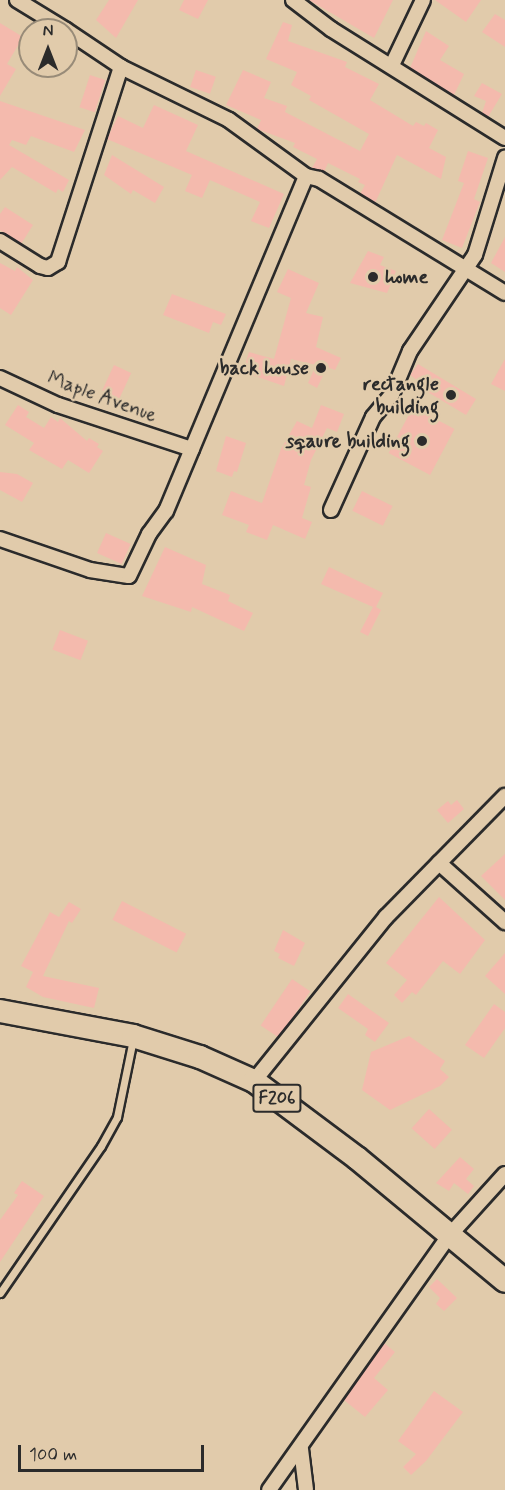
<!DOCTYPE html>
<html>
<head>
<meta charset="utf-8">
<style>
  body { margin:0 }
  #map { position:relative; width:505px; height:1490px; overflow:hidden; background:#e1cbab; font-family:Mynerve,sans-serif }
  div>[style] { position:absolute }
  .building>* { inset:0; background:#f4baad; transform-origin:0 0 }
  .roads { filter:drop-shadow(2px 0 #2b2b2b) drop-shadow(-2px 0 #2b2b2b) drop-shadow(0 2px #2b2b2b) drop-shadow(0 -2px #2b2b2b) }
  .service>* { height:7px; margin:-3.5px; padding:0 3.5px; transform-origin:3.5px; border-radius:3.5px; background:#e1cbab }
  .minor>* { height:14px; margin:-7px; padding:0 7px; transform-origin:7px; border-radius:7px; background:#e1cbab }
  .primary>* { height:22px; margin:-11px; padding:0 11px; transform-origin:11px; border-radius:11px; background:#e1cbab }
  .dots>* { width:16px; height:16px; translate:-50% -50%; box-sizing:border-box; border:3px solid #e1cbab; border-radius:50% }
  span { translate:-50% -50%; white-space:nowrap; text-align:center; line-height:1.15; -webkit-text-stroke:5px #e1cbab; paint-order:stroke }
  .shield-label span { padding:2px 4px; background:#e1cbab; border:2px solid; border-radius:4px; -webkit-text-stroke-width:0 }
  .shield-label { font-size:18px; color:#2b2b2b; font-weight:700 }
  .poi-label { font-size:20px; color:#2b2b2b; font-weight:700 }
  .left { translate:0 -50%; text-align:left }
  .right { translate:-100% -50%; text-align:right }
  .street-label { font-size:20px; color:#2b2b2b }
  .north { position:absolute; left:18px; top:18px; width:60px; height:60px; box-sizing:border-box; background:#e1cbab; border:2px solid #988b78; border-radius:50%; rotate:0deg; font-size:16px; font-weight:700; line-height:24px; text-align:center; color:#2b2b2b }
  .north::after { content:''; display:block; margin:auto; width:21px; height:27px; background:#2b2b2b; clip-path:polygon(50% 0,100% 100%,50% 72%,0 100%) }
  .scale { position:absolute; left:18px; top:1445px; width:186px; height:27px; box-sizing:border-box; border:3px solid #2b2b2b; border-top:0; padding-left:8px; font-size:18px; line-height:21px; white-space:nowrap; color:#2b2b2b; -webkit-text-stroke:4px #e1cbab; paint-order:stroke }
</style>
</head>
<body>
<div id="map">
  <div class="building">
    <i style="clip-path:polygon(109px 0,138px 0,116px 38px,96px 20px)"></i>
    <i style="clip-path:polygon(184px 0,208px 0,198px 19px,179px 10px)"></i>
    <i style="clip-path:polygon(309px 0,393px 0,374px 38px)"></i>
    <i style="clip-path:polygon(435px 0,481px 0,466px 22px)"></i>
    <i style="clip-path:polygon(495px 14px,505px 20px,505px 47px,482px 32px)"></i>
    <i style="clip-path:polygon(283px 22px,292px 25px,288px 41px,347px 62px,345px 67px,379px 84px,370px 100px,413px 126px,416px 122px,424px 126px,426px 123px,438px 130px,429px 148px,446px 157px,441px 179px,397px 155px,375px 203px,360px 194px,365px 185px,358px 182px,360px 179px,328px 163px,324px 172px,312px 168px,317px 159px,293px 147px,295px 143px,257px 129px,261px 120px,226px 105px,243px 70px,271px 82px,264px 98px,287px 106px,285px 112px,360px 151px,369px 134px,309px 100px,311px 96px,291px 85px,297px 72px,266px 59px)"></i>
    <i style="clip-path:polygon(0 23px,23px 37px,7px 64px,16px 69px,0 96px)"></i>
    <i style="clip-path:polygon(426px 31px,449px 46px,440px 60px,464px 74px,454px 95px,410px 68px)"></i>
    <i style="left:196px;top:70px;width:21px;height:18px;rotate:19deg"></i>
    <i style="left:90px;top:75px;width:16px;height:34px;rotate:18deg"></i>
    <i style="clip-path:polygon(482px 83px,502px 94px,488px 117px,482px 113px,486px 101px,474px 96px)"></i>
    <i style="clip-path:polygon(0 101px,85px 130px,74px 152px,31px 136px,26px 145px,12px 140px,9px 145px,69px 180px,63px 192px,58px 189px,56px 193px,12px 167px,0 180px)"></i>
    <i style="clip-path:polygon(154px 105px,198px 125px,186px 151px,284px 194px,269px 228px,251px 221px,260px 202px,210px 180px,202px 198px,185px 191px,192px 175px,107px 139px,118px 116px,143px 128px)"></i>
    <i style="clip-path:polygon(468px 151px,488px 158px,474px 199px,480px 202px,462px 248px,442px 240px,464px 183px,458px 181px)"></i>
    <i style="clip-path:polygon(112px 155px,164px 187px,155px 203px,133px 190px,131px 194px,104px 175px)"></i>
    <i style="clip-path:polygon(5px 207px,33px 225px,21px 244px,0 230px,0 214px)"></i>
    <i style="clip-path:polygon(505px 237px,505px 272px,491px 263px)"></i>
    <i style="clip-path:polygon(368px 251px,384px 257px,380px 265px,396px 271px,387px 293px,350px 283px)"></i>
    <i style="clip-path:polygon(0 263px,15px 271px,17px 267px,33px 280px,11px 315px,0 308px)"></i>
    <i style="clip-path:polygon(288px 269px,319px 283px,306px 313px,323px 317px,316px 347px,341px 358px,335px 370px,327px 367px,317px 388px,308px 383px,316px 365px,291px 359px,284px 386px,243px 372px,249px 352px,274px 359px,291px 298px,277px 292px)"></i>
    <i style="clip-path:polygon(172px 294px,226px 314px,221px 325px,213px 322px,209px 333px,163px 315px)"></i>
    <i style="clip-path:polygon(505px 359px,505px 391px,491px 384px)"></i>
    <i style="clip-path:polygon(418px 364px,476px 399px,466px 415px,426px 391px,428px 388px,410px 375px)"></i>
    <i style="left:114px;top:365px;width:19px;height:28px;rotate:25deg"></i>
    <i style="clip-path:polygon(18px 405px,29px 412px,26px 417px,44px 428px,51px 417px,58px 422px,60px 418px,87px 441px,89px 438px,99px 444px,97px 447px,103px 451px,89px 473px,68px 460px,62px 469px,29px 450px,34px 443px,5px 425px)"></i>
    <i style="clip-path:polygon(321px 405px,344px 414px,337px 432px,327px 428px,311px 460px,304px 485px,311px 487px,302px 518px,312px 522px,305px 539px,273px 525px,267px 540px,246px 532px,249px 525px,222px 515px,231px 491px,262px 503px,281px 449px,297px 421px,312px 428px)"></i>
    <i style="left:413px;top:407px;width:47px;height:52px;rotate:28deg"></i>
    <i style="clip-path:polygon(226px 436px,246px 443px,237px 472px,234px 471px,232px 477px,216px 471px)"></i>
    <i style="clip-path:polygon(0 472px,17px 474px,33px 483px,22px 502px,0 490px)"></i>
    <i style="left:362px;top:491px;width:34px;height:22px;rotate:26deg"></i>
    <i style="left:106px;top:533px;width:27px;height:22px;rotate:24deg"></i>
    <i style="clip-path:polygon(165px 547px,206px 565px,202px 584px,230px 595px,228px 601px,253px 613px,244px 631px,192px 607px,191px 612px,142px 596px)"></i>
    <i style="clip-path:polygon(329px 567px,383px 593px,376px 607px,381px 610px,368px 636px,360px 632px,373px 607px,321px 584px)"></i>
    <i style="left:60px;top:630px;width:30px;height:21px;rotate:21deg"></i>
    <i style="clip-path:polygon(457px 800px,464px 809px,448px 823px,437px 810px,448px 801px,451px 805px)"></i>
    <i style="clip-path:polygon(505px 854px,505px 900px,481px 876px)"></i>
    <i style="clip-path:polygon(439px 897px,485px 940px,460px 974px,443px 961px,416px 995px,412px 992px,402px 1003px,394px 995px,407px 980px,386px 963px)"></i>
    <i style="left:122px;top:901px;width:72px;height:21px;rotate:27deg"></i>
    <i style="clip-path:polygon(69px 902px,81px 909px,72px 923px,69px 921px,43px 976px,99px 988px,94px 1008px,43px 997px,26px 987px,33px 972px,21px 966px,50px 912px,59px 917px)"></i>
    <i style="clip-path:polygon(283px 930px,305px 943px,294px 966px,278px 958px,280px 954px,274px 951px)"></i>
    <i style="clip-path:polygon(505px 953px,505px 994px,485px 976px)"></i>
    <i style="left:292px;top:979px;width:22px;height:56px;rotate:34deg"></i>
    <i style="clip-path:polygon(348px 994px,389px 1023px,375px 1042px,365px 1035px,368px 1029px,338px 1008px)"></i>
    <i style="clip-path:polygon(494px 1004px,505px 1012px,505px 1028px,484px 1058px,465px 1045px)"></i>
    <i style="clip-path:polygon(409px 1036px,445px 1061px,440px 1069px,449px 1077px,440px 1086px,390px 1110px,362px 1090px,371px 1052px)"></i>
    <i style="left:429px;top:1109px;width:31px;height:26px;rotate:42deg"></i>
    <i style="clip-path:polygon(460px 1157px,474px 1169px,466px 1179px,474px 1186px,468px 1194px,454px 1183px,449px 1191px,436px 1183px)"></i>
    <i style="clip-path:polygon(22px 1181px,44px 1196px,0 1262px,0 1220px,18px 1195px,14px 1193px)"></i>
    <i style="clip-path:polygon(437px 1279px,457px 1298px,444px 1311px,436px 1304px,440px 1298px,429px 1287px)"></i>
    <i style="clip-path:polygon(384px 1343px,395px 1352px,374px 1378px,388px 1390px,365px 1417px,344px 1400px)"></i>
    <i style="clip-path:polygon(434px 1391px,463px 1412px,426px 1461px,411px 1475px,403px 1467px,416px 1454px,398px 1441px)"></i>
  </div>
  <div class="roads">
    <div class="service">
      <i style="left:0;top:1293px;width:178px;rotate:-55.5deg"></i>
      <i style="left:101px;top:1146px;width:33px;rotate:-61deg"></i>
      <i style="left:117px;top:1117px;width:80px;rotate:-78.4deg"></i>
    </div>
    <div class="minor">
      <i style="left:17px;top:0;width:57px;rotate:31.5deg"></i>
      <i style="left:293px;top:0;width:48px;rotate:37.3deg"></i>
      <i style="left:331px;top:29px;width:205px;rotate:32.1deg"></i>
      <i style="left:66px;top:30px;width:66px;rotate:33.9deg"></i>
      <i style="left:121px;top:67px;width:120px;rotate:26.1deg"></i>
      <i style="left:229px;top:120px;width:95px;rotate:36deg"></i>
      <i style="left:306px;top:176px;width:13px;rotate:13deg"></i>
      <i style="left:319px;top:179px;width:218px;rotate:31.5deg"></i>
      <i style="left:392px;top:65px;width:72px;rotate:-64.5deg"></i>
      <i style="left:0;top:241px;width:47px;rotate:32deg"></i>
      <i style="left:40px;top:266px;width:8px;rotate:14deg"></i>
      <i style="left:48px;top:268px;width:12px;rotate:-31deg"></i>
      <i style="left:58px;top:262px;width:205px;rotate:-72.1deg"></i>
      <i style="left:0;top:378px;width:64px;rotate:25deg"></i>
      <i style="left:58px;top:405px;width:141px;rotate:18.2deg"></i>
      <i style="left:331px;top:510px;width:102px;rotate:-65.7deg"></i>
      <i style="left:373px;top:417px;width:30px;rotate:-50deg"></i>
      <i style="left:392px;top:394px;width:47px;rotate:-67.3deg"></i>
      <i style="left:410px;top:351px;width:116px;rotate:-55.9deg"></i>
      <i style="left:475px;top:255px;width:102px;rotate:-72.8deg"></i>
      <i style="left:0;top:539px;width:95px;rotate:19deg"></i>
      <i style="left:90px;top:570px;width:39px;rotate:9deg"></i>
      <i style="left:129px;top:576px;width:47px;rotate:-64.5deg"></i>
      <i style="left:149px;top:534px;width:29px;rotate:-54deg"></i>
      <i style="left:166px;top:511px;width:363px;rotate:-67.3deg"></i>
      <i style="left:439px;top:863px;width:89px;rotate:41.8deg"></i>
      <i style="left:254px;top:1081px;width:211px;rotate:-51.2deg"></i>
      <i style="left:386px;top:917px;width:170px;rotate:-45.5deg"></i>
      <i style="left:301px;top:1449px;width:41px;rotate:83deg"></i>
      <i style="left:269px;top:1490px;width:310px;rotate:-54.7deg"></i>
      <i style="left:448px;top:1237px;width:85px;rotate:-47.9deg"></i>
    </div>
    <div class="primary">
      <i style="left:0;top:1011px;width:135px;rotate:10.6deg"></i>
      <i style="left:133px;top:1036px;width:70px;rotate:17.4deg"></i>
      <i style="left:200px;top:1057px;width:59px;rotate:24deg"></i>
      <i style="left:254px;top:1081px;width:129px;rotate:36.8deg"></i>
      <i style="left:357px;top:1158px;width:192px;rotate:39.7deg"></i>
    </div>
  </div>
  <div class="dots">
    <i style="left:373px;top:277px;background:#2b2b2b"></i>
    <i style="left:321px;top:368px;background:#2b2b2b"></i>
    <i style="left:451px;top:395px;background:#2b2b2b"></i>
    <i style="left:422px;top:441px;background:#2b2b2b"></i>
  </div>
  <div class="shield-label">
    <span style="left:277px;top:1098px">F206</span>
  </div>
  <div class="poi-label">
    <span class="left" style="left:385px;top:277px">home</span>
    <span class="right" style="left:309px;top:368px">back house</span>
    <span class="right" style="left:439px;top:396px">rectangle<br>building</span>
    <span class="right" style="left:410px;top:441px">sqaure building</span>
  </div>
  <div class="street-label">
    <span style="left:102px;top:397px;rotate:20deg">Maple Avenue</span>
  </div>
  <div class="north">N</div>
  <div class="scale">100 m</div>
</div>
</body>
</html>
